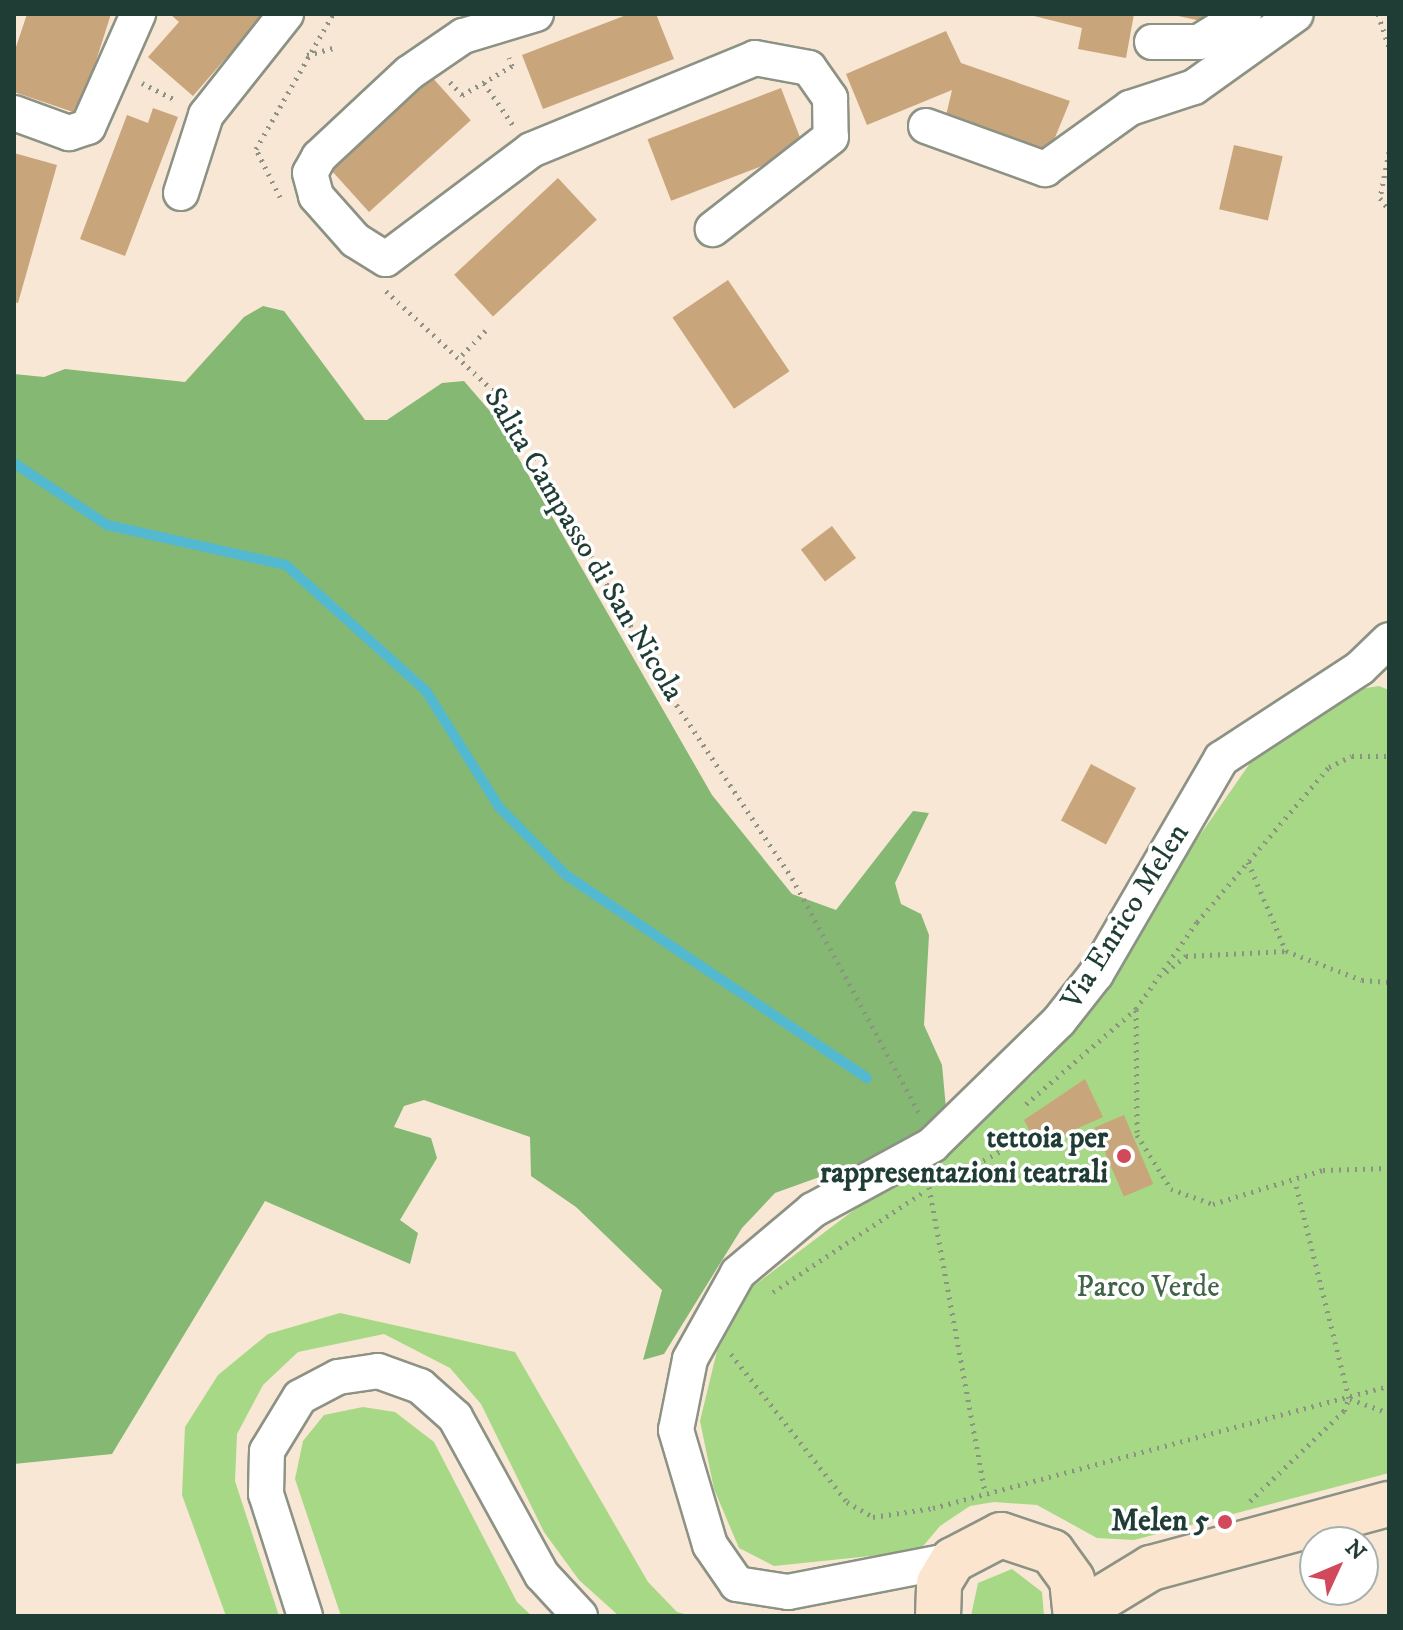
<!DOCTYPE html>
<html>
<head>
<meta charset="utf-8">
<style>
  body { margin:0 }
  #map { position:relative; width:1403px; height:1630px; overflow:hidden; background:#f8e7d4; font-family:"IM FELL DW Pica",serif }
  div>[style] { position:absolute }
  .green>* { inset:0; background:#a7d886 }
  .forest>* { inset:0; background:#85b873 }
  .stream>* { height:10px; margin:-5px; padding:0 5px; transform-origin:5px; border-radius:5px; background:#53b9d1 }
  .building>* { inset:0; background:#c9a57b; transform-origin:0 0 }
  .path>* { height:5px; margin-top:-2.5px; transform-origin:0; background:repeating-linear-gradient(90deg,#8c9284 0 2px,transparent 0 8px) }
  .roads { filter:drop-shadow(2px 0 #8c9284) drop-shadow(-2px 0 #8c9284) drop-shadow(0 2px #8c9284) drop-shadow(0 -2px #8c9284) }
  .street>* { height:34px; margin:-17px; padding:0 17px; transform-origin:17px; border-radius:17px; background:#fff }
  .secondary>* { height:44px; margin:-22px; padding:0 22px; transform-origin:22px; border-radius:22px; background:#fbe5cf }
  .dots>* { width:22px; height:22px; translate:-50% -50%; box-sizing:border-box; border:4px solid #fff; border-radius:50% }
  span { translate:-50% -50%; white-space:nowrap; text-align:center; line-height:1.15; -webkit-text-stroke:7px #fff; paint-order:stroke }
  .street-label { font-size:30px; color:#1f3d34 }
  .poi-label { font-size:30px; color:#1f3d34; font-weight:700 }
  .right { translate:-100% -50%; text-align:right }
  .park-label { font-size:30px; color:#416448 }
  .frame { position:absolute; inset:0; border:16px solid #1f3d34; pointer-events:none }
  .north { position:absolute; left:1299px; top:1526px; width:80px; height:80px; box-sizing:border-box; background:#fff; border:2px solid #a5b1ae; border-radius:50%; rotate:46deg; font-size:22px; font-weight:700; line-height:32px; text-align:center; color:#1f3d34 }
  .north::after { content:''; display:block; margin:auto; width:28px; height:36px; background:#d1495b; clip-path:polygon(50% 0,100% 100%,50% 72%,0 100%) }
</style>
</head>
<body>
<div id="map">
  <div class="green">
    <i style="clip-path:polygon(1379px 686px,1389px 690px,1389px 1473px,1134px 1540px,1097px 1538px,1037px 1505px,994px 1502px,970px 1506px,940px 1526px,919px 1551px,774px 1566px,739px 1548px,714px 1489px,700px 1421px,717px 1351px,752px 1287px,1033px 1075px,1255px 756px,1340px 692px)"></i>
    <i style="clip-path:polygon(340px 1313px,515px 1352px,648px 1582px,677px 1612px,693px 1616px,619px 1616px,579px 1580px,544px 1532px,481px 1404px,450px 1368px,384px 1334px,298px 1352px,263px 1385px,237px 1434px,235px 1481px,279px 1616px,226px 1616px,182px 1495px,185px 1427px,218px 1375px,268px 1334px)"></i>
    <i style="clip-path:polygon(363px 1407px,395px 1412px,434px 1442px,517px 1602px,532px 1616px,341px 1616px,295px 1479px,303px 1441px,324px 1415px)"></i>
    <i style="clip-path:polygon(1012px 1569px,1042px 1592px,1044px 1616px,971px 1616px,978px 1583px)"></i>
  </div>
  <div class="forest">
    <i style="clip-path:polygon(263px 306px,284px 311px,365px 420px,387px 420px,442px 383px,464px 381px,495px 417px,712px 795px,792px 894px,836px 910px,913px 811px,929px 813px,895px 883px,901px 904px,921px 914px,929px 935px,924px 1025px,942px 1065px,946px 1108px,942px 1119px,889px 1152px,775px 1193px,742px 1228px,664px 1354px,643px 1360px,662px 1290px,576px 1207px,531px 1176px,530px 1137px,424px 1100px,404px 1106px,394px 1127px,431px 1138px,437px 1158px,400px 1220px,418px 1233px,410px 1264px,265px 1201px,112px 1454px,14px 1464px,14px 374px,44px 377px,65px 369px,185px 382px,244px 317px)"></i>
  </div>
  <div class="stream">
    <i style="left:14px;top:463px;width:112px;rotate:33.7deg"></i>
    <i style="left:107px;top:525px;width:183px;rotate:12.6deg"></i>
    <i style="left:286px;top:565px;width:188px;rotate:42deg"></i>
    <i style="left:426px;top:691px;width:137px;rotate:57.8deg"></i>
    <i style="left:499px;top:807px;width:95px;rotate:45.4deg"></i>
    <i style="left:566px;top:875px;width:363px;rotate:34deg"></i>
  </div>
  <div class="building">
    <i style="clip-path:polygon(27px 14px,111px 14px,79px 114px,14px 92px,14px 53px)"></i>
    <i style="clip-path:polygon(170px 14px,264px 14px,193px 96px,148px 57px,179px 22px)"></i>
    <i style="clip-path:polygon(629px 14px,656px 14px,674px 59px,543px 109px,522px 55px)"></i>
    <i style="clip-path:polygon(1026px 14px,1134px 14px,1126px 58px,1078px 49px,1082px 28px)"></i>
    <i style="clip-path:polygon(1169px 14px,1217px 14px,1215px 24px)"></i>
    <i style="clip-path:polygon(946px 31px,961px 63px,1070px 101px,1047px 157px,945px 120px,952px 90px,867px 125px,846px 74px)"></i>
    <i style="left:430px;top:75px;width:61px;height:137px;rotate:48deg"></i>
    <i style="left:781px;top:88px;width:66px;height:143px;rotate:69deg"></i>
    <i style="clip-path:polygon(153px 108px,178px 117px,125px 256px,80px 239px,127px 115px,148px 123px)"></i>
    <i style="left:1234px;top:145px;width:50px;height:66px;rotate:13deg"></i>
    <i style="clip-path:polygon(14px 153px,57px 165px,18px 303px,14px 302px)"></i>
    <i style="left:558px;top:178px;width:57px;height:142px;rotate:47deg"></i>
    <i style="left:728px;top:280px;width:110px;height:67px;rotate:56deg"></i>
    <i style="left:832px;top:526px;width:40px;height:39px;rotate:53deg"></i>
    <i style="left:1091px;top:764px;width:51px;height:64px;rotate:28deg"></i>
    <i style="clip-path:polygon(1085px 1079px,1103px 1117px,1038px 1146px,1024px 1120px)"></i>
    <i style="left:1124px;top:1115px;width:75px;height:32px;rotate:67deg"></i>
  </div>
  <div class="path">
    <i style="left:1378px;top:14px;width:35px;rotate:72deg"></i>
    <i style="left:307px;top:55px;width:30px;rotate:-15deg"></i>
    <i style="left:450px;top:82px;width:18px;rotate:47deg"></i>
    <i style="left:462px;top:95px;width:58px;rotate:-30.1deg"></i>
    <i style="left:512px;top:66px;width:9px;rotate:-108deg"></i>
    <i style="left:142px;top:83px;width:37px;rotate:27deg"></i>
    <i style="left:484px;top:83px;width:51px;rotate:55.4deg"></i>
    <i style="left:1389px;top:152px;width:47px;rotate:101.1deg"></i>
    <i style="left:1380px;top:198px;width:15px;rotate:53deg"></i>
    <i style="left:280px;top:197px;width:54px;rotate:-116.6deg"></i>
    <i style="left:256px;top:149px;width:155px;rotate:-60.3deg"></i>
    <i style="left:386px;top:291px;width:154px;rotate:42.9deg"></i>
    <i style="left:499px;top:396px;width:348px;rotate:60.2deg"></i>
    <i style="left:672px;top:698px;width:216px;rotate:56.3deg"></i>
    <i style="left:792px;top:878px;width:267px;rotate:61.6deg"></i>
    <i style="left:462px;top:355px;width:36px;rotate:-46deg"></i>
    <i style="left:1248px;top:862px;width:97px;rotate:66.9deg"></i>
    <i style="left:1166px;top:972px;width:26px;rotate:-39deg"></i>
    <i style="left:1186px;top:956px;width:100px;rotate:-2.9deg"></i>
    <i style="left:1286px;top:951px;width:81px;rotate:20.9deg"></i>
    <i style="left:1362px;top:980px;width:27px;rotate:4deg"></i>
    <i style="left:1136px;top:1010px;width:125px;rotate:89.5deg"></i>
    <i style="left:1137px;top:1135px;width:64px;rotate:57.8deg"></i>
    <i style="left:1171px;top:1189px;width:45px;rotate:19.7deg"></i>
    <i style="left:1213px;top:1204px;width:115px;rotate:-17.2deg"></i>
    <i style="left:1323px;top:1170px;width:66px;rotate:-1.7deg"></i>
    <i style="left:1026px;top:1104px;width:145px;rotate:-40.8deg"></i>
    <i style="left:1136px;top:1009px;width:106px;rotate:-55deg"></i>
    <i style="left:1197px;top:922px;width:204px;rotate:-49.6deg"></i>
    <i style="left:1329px;top:767px;width:25px;rotate:-26deg"></i>
    <i style="left:1352px;top:756px;width:37px"></i>
    <i style="left:941px;top:1183px;width:83px;rotate:-28.1deg"></i>
    <i style="left:929px;top:1187px;width:311px;rotate:79.6deg"></i>
    <i style="left:773px;top:1292px;width:182px;rotate:-33.6deg"></i>
    <i style="left:731px;top:1354px;width:188px;rotate:51.9deg"></i>
    <i style="left:847px;top:1502px;width:30px;rotate:30deg"></i>
    <i style="left:873px;top:1517px;width:61px;rotate:-8.5deg"></i>
    <i style="left:933px;top:1508px;width:472px;rotate:-15deg"></i>
    <i style="left:1350px;top:1399px;width:41px;rotate:19.7deg"></i>
    <i style="left:1250px;top:1501px;width:130px;rotate:-43.8deg"></i>
    <i style="left:1344px;top:1411px;width:14px;rotate:-69deg"></i>
    <i style="left:1349px;top:1398px;width:223px;rotate:-104deg"></i>
  </div>
  <div class="roads">
    <div class="street">
      <i style="left:536px;top:14px;width:76px;rotate:163.2deg"></i>
      <i style="left:463px;top:36px;width:65px;rotate:145.6deg"></i>
      <i style="left:409px;top:73px;width:123px;rotate:137deg"></i>
      <i style="left:319px;top:157px;width:18px;rotate:119deg"></i>
      <i style="left:310px;top:173px;width:24px;rotate:75deg"></i>
      <i style="left:316px;top:196px;width:59px;rotate:48.4deg"></i>
      <i style="left:355px;top:240px;width:36px;rotate:32deg"></i>
      <i style="left:386px;top:259px;width:181px;rotate:-36.9deg"></i>
      <i style="left:531px;top:150px;width:242px;rotate:-22.3deg"></i>
      <i style="left:755px;top:58px;width:55px;rotate:10.5deg"></i>
      <i style="left:809px;top:68px;width:37px;rotate:55deg"></i>
      <i style="left:830px;top:98px;width:39px;rotate:89deg"></i>
      <i style="left:831px;top:137px;width:150px;rotate:142.1deg"></i>
      <i style="left:1152px;top:42px;width:47px"></i>
      <i style="left:1199px;top:42px;width:53px;rotate:-31.9deg"></i>
      <i style="left:14px;top:113px;width:59px;rotate:20deg"></i>
      <i style="left:69px;top:133px;width:20px;rotate:-18deg"></i>
      <i style="left:88px;top:127px;width:124px;rotate:-66.1deg"></i>
      <i style="left:926px;top:126px;width:127px;rotate:19.9deg"></i>
      <i style="left:1045px;top:169px;width:105px;rotate:-35.7deg"></i>
      <i style="left:1130px;top:108px;width:67px;rotate:-18.2deg"></i>
      <i style="left:1194px;top:87px;width:125px;rotate:-35.6deg"></i>
      <i style="left:181px;top:193px;width:82px;rotate:-72.2deg"></i>
      <i style="left:206px;top:115px;width:129px;rotate:-51.6deg"></i>
      <i style="left:953px;top:1560px;width:168px;rotate:169deg"></i>
      <i style="left:788px;top:1592px;width:52px;rotate:-171.1deg"></i>
      <i style="left:737px;top:1584px;width:47px;rotate:-124.7deg"></i>
      <i style="left:710px;top:1545px;width:120px;rotate:-106.5deg"></i>
      <i style="left:676px;top:1430px;width:72px;rotate:-78.8deg"></i>
      <i style="left:690px;top:1359px;width:98px;rotate:-60.8deg"></i>
      <i style="left:738px;top:1273px;width:98px;rotate:-40deg"></i>
      <i style="left:813px;top:1210px;width:136px;rotate:-28.6deg"></i>
      <i style="left:932px;top:1145px;width:177px;rotate:-44.3deg"></i>
      <i style="left:1059px;top:1021px;width:60px;rotate:-51.8deg"></i>
      <i style="left:1096px;top:974px;width:249px;rotate:-59.8deg"></i>
      <i style="left:1221px;top:759px;width:166px;rotate:-33.2deg"></i>
      <i style="left:1360px;top:668px;width:40px;rotate:-44deg"></i>
      <i style="left:305px;top:1616px;width:128px;rotate:-107.7deg"></i>
      <i style="left:266px;top:1494px;width:43px;rotate:-88.7deg"></i>
      <i style="left:267px;top:1451px;width:63px;rotate:-58.6deg"></i>
      <i style="left:300px;top:1397px;width:43px;rotate:-27.8deg"></i>
      <i style="left:338px;top:1377px;width:40px;rotate:-8.5deg"></i>
      <i style="left:378px;top:1371px;width:45px;rotate:19.7deg"></i>
      <i style="left:420px;top:1386px;width:47px;rotate:41.5deg"></i>
      <i style="left:455px;top:1417px;width:180px;rotate:61.2deg"></i>
      <i style="left:542px;top:1575px;width:56px;rotate:47.2deg"></i>
    </div>
    <div class="secondary">
      <i style="left:1077px;top:1613px;width:87px;rotate:-31.3deg"></i>
      <i style="left:1151px;top:1568px;width:246px;rotate:-15.1deg"></i>
      <i style="left:938px;top:1616px;width:33px;rotate:-88deg"></i>
      <i style="left:939px;top:1583px;width:27px;rotate:-59deg"></i>
      <i style="left:953px;top:1560px;width:54px;rotate:-27.5deg"></i>
      <i style="left:1001px;top:1535px;width:54px;rotate:18.4deg"></i>
      <i style="left:1052px;top:1552px;width:34px;rotate:54deg"></i>
      <i style="left:1072px;top:1580px;width:36px;rotate:84deg"></i>
    </div>
  </div>
  <div class="dots">
    <i style="left:1124px;top:1156px;background:#d1495b"></i>
    <i style="left:1225px;top:1522px;background:#d1495b"></i>
  </div>
  <div class="street-label">
    <span style="left:583px;top:545px;rotate:59deg">Salita Campasso di San Nicola</span>
    <span style="left:1126px;top:917px;rotate:-58deg">Via Enrico Melen</span>
  </div>
  <div class="poi-label">
    <span class="right" style="left:1108px;top:1156px">tettoia per<br>rappresentazioni teatrali</span>
    <span class="right" style="left:1209px;top:1522px">Melen 5</span>
  </div>
  <div class="park-label">
    <span style="left:1148px;top:1288px">Parco Verde</span>
  </div>
  <div class="frame"></div>
  <div class="north">N</div>
</div>
</body>
</html>
